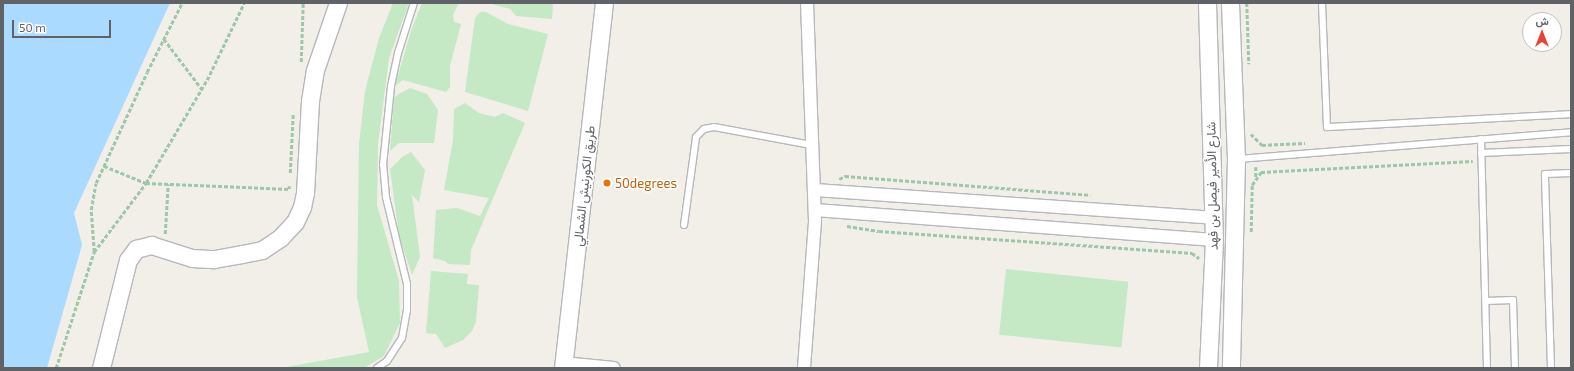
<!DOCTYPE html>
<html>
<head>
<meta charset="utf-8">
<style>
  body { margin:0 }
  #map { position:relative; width:1574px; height:371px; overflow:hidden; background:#f1efe8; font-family:"Exo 2",Vazirmatn,sans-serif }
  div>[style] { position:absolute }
  .green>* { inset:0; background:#c5e8c5; transform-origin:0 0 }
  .water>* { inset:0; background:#aadaff }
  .path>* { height:2.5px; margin-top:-1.25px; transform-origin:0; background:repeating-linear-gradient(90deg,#9cc7a9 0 4px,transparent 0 6px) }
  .roads { filter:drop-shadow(1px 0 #b5b8bc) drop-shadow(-1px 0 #b5b8bc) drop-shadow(0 1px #b5b8bc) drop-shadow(0 -1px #b5b8bc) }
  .service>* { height:6px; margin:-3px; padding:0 3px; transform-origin:3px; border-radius:3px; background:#fff }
  .minor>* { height:12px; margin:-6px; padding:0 6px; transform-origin:6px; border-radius:6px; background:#fff }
  .secondary>* { height:17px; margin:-8.5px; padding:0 8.5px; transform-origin:8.5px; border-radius:8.5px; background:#fff }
  .dots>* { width:11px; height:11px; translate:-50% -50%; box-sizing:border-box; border:2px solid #fff; border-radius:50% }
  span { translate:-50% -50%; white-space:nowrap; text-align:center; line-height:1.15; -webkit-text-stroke:3px #fff; paint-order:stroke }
  .food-label { font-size:13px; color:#c56008 }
  .left { translate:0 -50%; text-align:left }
  .street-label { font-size:13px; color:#5f6368 }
  .frame { position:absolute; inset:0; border:4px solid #5f6368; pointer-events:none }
  .north { position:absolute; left:1522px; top:12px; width:40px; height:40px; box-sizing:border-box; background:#fff; border:1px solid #bfc1c3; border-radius:50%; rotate:0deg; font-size:11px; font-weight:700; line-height:16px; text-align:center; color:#5f6368 }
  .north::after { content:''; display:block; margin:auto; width:14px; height:18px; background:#ea4335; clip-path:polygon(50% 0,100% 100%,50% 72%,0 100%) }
  .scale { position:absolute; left:12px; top:20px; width:99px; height:18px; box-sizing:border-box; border:2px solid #5f6368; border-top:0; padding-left:5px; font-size:12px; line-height:14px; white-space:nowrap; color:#5f6368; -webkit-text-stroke:3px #fff; paint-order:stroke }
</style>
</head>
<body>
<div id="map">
  <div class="green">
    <i style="clip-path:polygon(393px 3px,409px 3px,389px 58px,378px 144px,377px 205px,399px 281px,400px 323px,384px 356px,364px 368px,281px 368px,369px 352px,357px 297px,359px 144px,365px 91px,379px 38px)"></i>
    <i style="clip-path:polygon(422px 3px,459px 3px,453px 15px,454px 22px,461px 24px,450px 66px,450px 87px,446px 92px,403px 80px,395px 86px,411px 31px)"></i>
    <i style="clip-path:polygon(488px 3px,553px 3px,552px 19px,516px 16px,510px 9px)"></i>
    <i style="clip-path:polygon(480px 12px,486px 12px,508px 24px,548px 34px,528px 111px,465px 92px,475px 18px)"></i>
    <i style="clip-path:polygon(410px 88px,427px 94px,438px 110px,434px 143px,399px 143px,390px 151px,394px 97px)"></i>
    <i style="clip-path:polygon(465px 103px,479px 113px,495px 117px,503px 113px,525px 123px,471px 250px,470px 265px,448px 264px,445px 261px,433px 258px,436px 210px,457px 208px,480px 216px,489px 198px,444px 190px,453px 140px,454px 109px)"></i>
    <i style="clip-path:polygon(411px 152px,425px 170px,419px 202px,412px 195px,420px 257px,412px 275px,399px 235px,390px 169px,402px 157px)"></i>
    <i style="left:1006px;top:269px;width:123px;height:66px;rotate:6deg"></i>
    <i style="clip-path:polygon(431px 271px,468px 274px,467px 284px,479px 285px,476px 322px,472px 331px,463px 340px,445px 348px,436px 334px,426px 333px)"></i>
  </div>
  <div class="water">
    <i style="clip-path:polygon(3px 3px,170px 3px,74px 213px,82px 245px,47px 368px,3px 368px)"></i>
  </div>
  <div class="path">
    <i style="left:1247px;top:3px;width:61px;rotate:88.1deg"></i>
    <i style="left:164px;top:39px;width:63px;rotate:52.8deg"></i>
    <i style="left:301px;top:62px;width:59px;rotate:-88.1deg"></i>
    <i style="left:1251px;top:134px;width:16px;rotate:45deg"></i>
    <i style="left:1262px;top:145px;width:43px;rotate:-2.7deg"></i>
    <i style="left:104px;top:166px;width:45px;rotate:22deg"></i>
    <i style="left:146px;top:183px;width:143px;rotate:2.4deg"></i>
    <i style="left:289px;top:189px;width:3px;rotate:-90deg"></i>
    <i style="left:1256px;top:167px;width:10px;rotate:90deg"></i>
    <i style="left:290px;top:173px;width:59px;rotate:-87.1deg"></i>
    <i style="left:839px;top:179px;width:7px;rotate:-27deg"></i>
    <i style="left:845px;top:176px;width:246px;rotate:4.4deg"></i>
    <i style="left:847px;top:226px;width:32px;rotate:9deg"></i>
    <i style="left:879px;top:231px;width:314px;rotate:4deg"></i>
    <i style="left:1192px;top:253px;width:9px;rotate:36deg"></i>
    <i style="left:1251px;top:232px;width:47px;rotate:-88.8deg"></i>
    <i style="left:1252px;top:185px;width:16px;rotate:-55deg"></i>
    <i style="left:1261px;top:172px;width:212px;rotate:-3deg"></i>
    <i style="left:165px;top:234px;width:50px;rotate:-86.6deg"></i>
    <i style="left:94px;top:252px;width:86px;rotate:-53deg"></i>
    <i style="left:146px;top:183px;width:120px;rotate:-59.4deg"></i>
    <i style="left:207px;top:80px;width:85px;rotate:-64.3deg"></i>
    <i style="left:56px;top:368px;width:122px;rotate:-71.9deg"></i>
    <i style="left:94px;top:252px;width:42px;rotate:-94.1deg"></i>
    <i style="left:91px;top:210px;width:27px;rotate:-80deg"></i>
    <i style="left:96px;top:183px;width:122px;rotate:-65.3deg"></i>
    <i style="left:147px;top:72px;width:77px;rotate:-63.1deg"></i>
  </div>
  <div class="roads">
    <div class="service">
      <i style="left:1322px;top:3px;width:124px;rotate:87.7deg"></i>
      <i style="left:1327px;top:127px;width:244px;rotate:-3deg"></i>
      <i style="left:1481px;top:139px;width:229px;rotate:88.5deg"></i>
      <i style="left:1481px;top:153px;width:90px;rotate:-2.5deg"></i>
      <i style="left:1238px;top:159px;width:334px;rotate:-4.6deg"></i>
      <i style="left:684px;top:225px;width:89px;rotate:-82.2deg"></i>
      <i style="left:696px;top:137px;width:11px;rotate:-45deg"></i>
      <i style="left:704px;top:129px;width:10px;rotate:-11deg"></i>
      <i style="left:714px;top:127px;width:99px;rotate:10.5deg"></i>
      <i style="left:1486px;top:301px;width:27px;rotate:-2deg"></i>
      <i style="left:1513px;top:300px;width:68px;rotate:88.3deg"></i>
      <i style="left:377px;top:368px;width:12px;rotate:-35deg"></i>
      <i style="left:387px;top:361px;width:27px;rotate:-57deg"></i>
      <i style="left:402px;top:338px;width:27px;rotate:-80deg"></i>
      <i style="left:407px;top:311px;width:27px;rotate:-90deg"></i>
      <i style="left:407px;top:284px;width:89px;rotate:-103.6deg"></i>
      <i style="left:386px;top:197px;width:32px;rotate:-95deg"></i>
      <i style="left:383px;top:165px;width:79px;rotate:-84.2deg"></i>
      <i style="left:391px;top:86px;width:34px;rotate:-78deg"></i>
      <i style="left:398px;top:53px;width:52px;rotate:-72.3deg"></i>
      <i style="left:1551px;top:368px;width:194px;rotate:-91.8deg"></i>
      <i style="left:1545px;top:174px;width:26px;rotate:-2deg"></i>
    </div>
    <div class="minor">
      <i style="left:815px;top:190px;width:399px;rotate:4deg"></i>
      <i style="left:815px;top:210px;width:400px;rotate:4.3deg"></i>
      <i style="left:563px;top:363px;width:51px;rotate:5.6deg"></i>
      <i style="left:804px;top:368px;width:147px;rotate:-85.7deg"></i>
      <i style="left:815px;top:221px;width:218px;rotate:-92.1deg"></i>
    </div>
    <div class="secondary">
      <i style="left:1207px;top:3px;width:237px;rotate:88.3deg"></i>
      <i style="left:1214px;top:240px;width:128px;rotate:92.7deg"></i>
      <i style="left:1230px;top:3px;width:156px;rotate:87.8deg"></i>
      <i style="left:1236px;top:159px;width:209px;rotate:91.4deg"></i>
      <i style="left:101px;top:368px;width:111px;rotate:-76deg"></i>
      <i style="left:128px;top:260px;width:14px;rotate:-54deg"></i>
      <i style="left:136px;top:249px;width:16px;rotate:-15deg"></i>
      <i style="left:151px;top:245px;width:43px;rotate:17.6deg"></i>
      <i style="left:192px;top:258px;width:22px;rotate:3deg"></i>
      <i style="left:214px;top:259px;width:28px;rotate:-10deg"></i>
      <i style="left:242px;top:254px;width:20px;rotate:-11deg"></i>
      <i style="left:262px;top:250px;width:22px;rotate:-34deg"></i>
      <i style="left:280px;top:238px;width:22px;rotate:-47deg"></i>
      <i style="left:295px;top:222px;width:17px;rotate:-65deg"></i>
      <i style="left:302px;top:207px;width:14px;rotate:-78deg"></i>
      <i style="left:305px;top:193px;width:92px;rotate:-86.9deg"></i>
      <i style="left:310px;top:101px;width:31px;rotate:-81deg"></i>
      <i style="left:315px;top:70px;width:71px;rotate:-71.1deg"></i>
      <i style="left:563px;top:368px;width:367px;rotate:-83.6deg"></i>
    </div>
  </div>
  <div class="dots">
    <i style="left:607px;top:183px;background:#e8710a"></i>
  </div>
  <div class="food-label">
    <span class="left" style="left:615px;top:183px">50degrees</span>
  </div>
  <div class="street-label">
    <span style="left:584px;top:186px;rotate:-84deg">طريق الكورنيش الشمالي</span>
    <span style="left:1212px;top:186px;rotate:-91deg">شارع الأمير فيصل بن فهد</span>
  </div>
  <div class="frame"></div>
  <div class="north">ش</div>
  <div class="scale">50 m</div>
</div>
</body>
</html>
